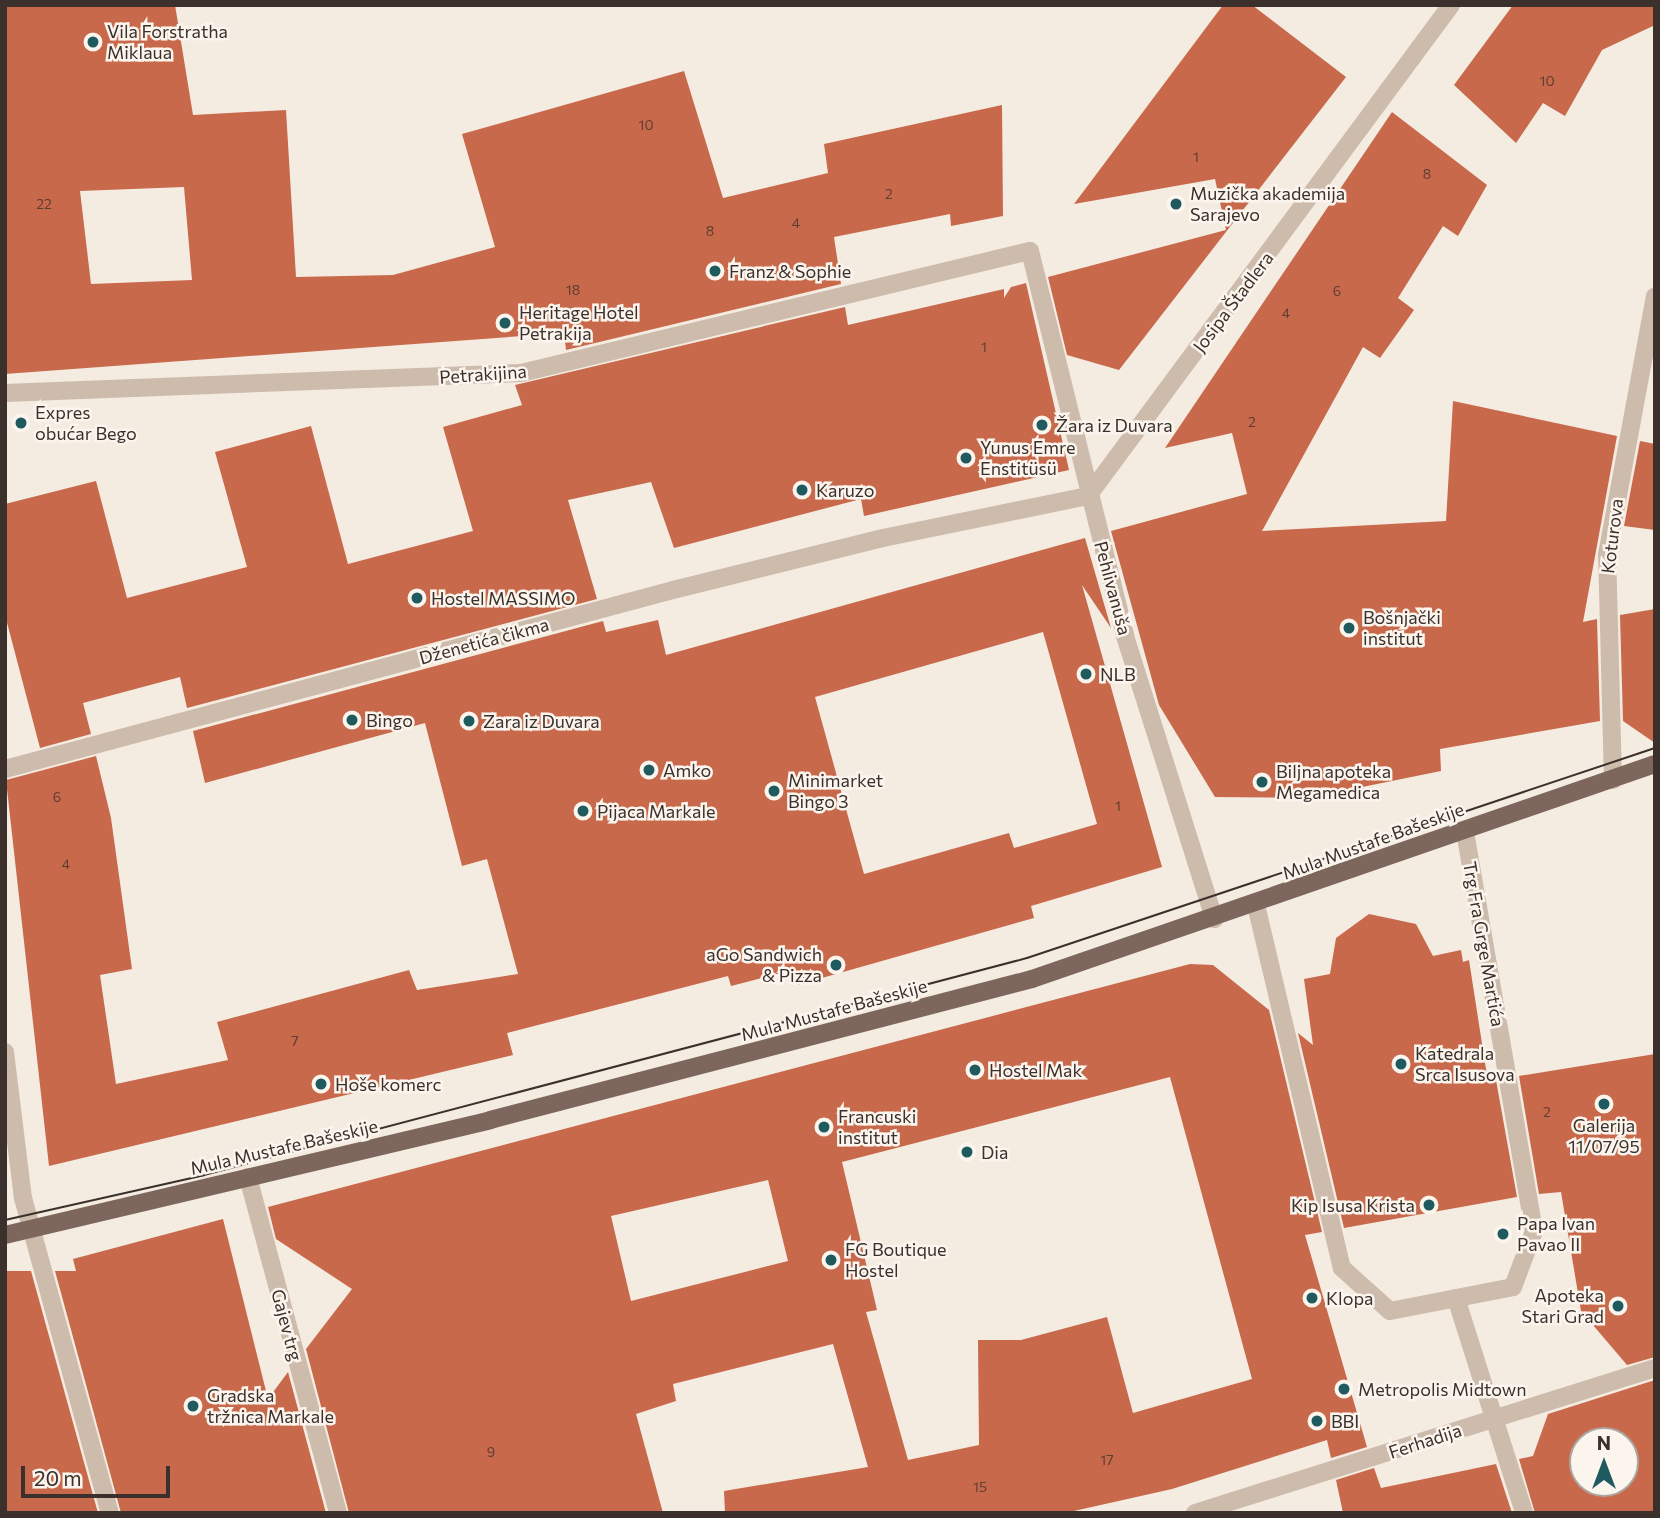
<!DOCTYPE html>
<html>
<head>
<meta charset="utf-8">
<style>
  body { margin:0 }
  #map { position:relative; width:1660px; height:1518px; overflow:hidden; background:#f4ebe1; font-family:Commissioner,sans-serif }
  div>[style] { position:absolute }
  .building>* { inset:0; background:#c8694b }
  .minor>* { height:18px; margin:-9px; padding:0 9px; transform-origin:9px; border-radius:9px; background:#cdbbac }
  .major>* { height:18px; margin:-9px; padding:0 9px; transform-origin:9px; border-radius:9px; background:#7d675c }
  .tram>* { height:2px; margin:-1px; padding:0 1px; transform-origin:1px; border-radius:1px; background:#3b302b }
  .dots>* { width:19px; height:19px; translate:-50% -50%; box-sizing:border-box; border:4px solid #fbf5ee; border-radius:50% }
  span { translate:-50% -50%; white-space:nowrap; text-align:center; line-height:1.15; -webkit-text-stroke:5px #fbf5ee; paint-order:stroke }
  .number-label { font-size:14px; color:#5e3e33 }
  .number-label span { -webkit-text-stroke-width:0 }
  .poi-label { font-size:18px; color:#3b302b }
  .left { translate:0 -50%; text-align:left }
  .right { translate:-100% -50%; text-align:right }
  .street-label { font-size:18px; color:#3b302b }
  .frame { position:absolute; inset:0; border:7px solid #3b302b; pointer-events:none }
  .north { position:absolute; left:1569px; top:1427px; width:70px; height:70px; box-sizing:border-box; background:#fbf5ee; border:2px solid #aea6a0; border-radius:50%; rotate:0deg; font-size:19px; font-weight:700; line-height:28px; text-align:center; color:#3b302b }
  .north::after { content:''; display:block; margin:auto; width:24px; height:32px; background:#1f5a5e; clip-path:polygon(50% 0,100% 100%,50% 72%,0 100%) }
  .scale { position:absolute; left:21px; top:1466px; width:149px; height:32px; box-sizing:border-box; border:4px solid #3b302b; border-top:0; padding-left:9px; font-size:21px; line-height:24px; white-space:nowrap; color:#3b302b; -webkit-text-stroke:5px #fbf5ee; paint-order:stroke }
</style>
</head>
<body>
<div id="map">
  <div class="building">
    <i style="clip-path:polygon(evenodd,5px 5px,175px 5px,193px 115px,286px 110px,296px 277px,393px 275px,495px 247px,462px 134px,684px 71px,723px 198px,828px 173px,824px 144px,1002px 105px,1003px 216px,951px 226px,950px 214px,834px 237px,841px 284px,566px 350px,564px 333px,5px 374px,5px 5px,184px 187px,192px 280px,91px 284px,80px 191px,184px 187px)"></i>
    <i style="clip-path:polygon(1223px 5px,1252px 5px,1346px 77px,1119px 370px,1067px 355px,1048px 277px,1226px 230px,1215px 179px,1074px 204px)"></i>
    <i style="clip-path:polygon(1513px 5px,1655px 5px,1655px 25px,1602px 50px,1565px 116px,1543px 103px,1516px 143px,1454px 85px)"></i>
    <i style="clip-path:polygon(1392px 112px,1487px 185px,1458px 236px,1443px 226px,1398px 298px,1414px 310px,1380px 358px,1363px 347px,1262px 531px,1446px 521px,1453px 401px,1617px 436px,1583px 622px,1597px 619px,1600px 721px,1440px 749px,1441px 771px,1308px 798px,1215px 797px,1159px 705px,1111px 531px,1247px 494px,1232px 433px,1165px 448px)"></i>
    <i style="clip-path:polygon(1026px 283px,1069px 470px,864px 516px,861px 499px,674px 548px,651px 482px,568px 500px,597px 599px,187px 708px,180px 677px,83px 703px,91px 734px,40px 748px,5px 615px,5px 504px,96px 481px,127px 598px,247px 567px,215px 452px,311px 426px,348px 564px,473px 531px,443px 427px,522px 405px,515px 385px,845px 307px,848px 325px,1004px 289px,1004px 298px,1011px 287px)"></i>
    <i style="clip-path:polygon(1640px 441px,1655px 444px,1655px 530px,1624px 526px)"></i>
    <i style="clip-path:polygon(evenodd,1085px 538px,1111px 628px,1082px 585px,1162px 867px,1031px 906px,1034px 918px,797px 985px,793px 970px,731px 986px,728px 976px,507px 1033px,513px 1055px,49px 1166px,6px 780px,96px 756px,111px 818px,132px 969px,100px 975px,116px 1084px,228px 1060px,217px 1022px,409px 970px,417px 990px,518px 974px,487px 859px,462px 866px,425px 723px,205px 783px,193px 731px,603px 621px,606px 632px,658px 620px,666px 655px,1085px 538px,1043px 632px,1097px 824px,1014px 848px,1009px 833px,864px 874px,815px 697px,1043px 632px)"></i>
    <i style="clip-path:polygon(1655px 609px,1655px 743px,1623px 721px,1620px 615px)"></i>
    <i style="clip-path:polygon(1369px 914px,1416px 924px,1433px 956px,1461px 950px,1463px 962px,1469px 960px,1488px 1082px,1496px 1080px,1517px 1197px,1344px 1228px,1298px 1033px,1313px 1045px,1304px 979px,1330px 974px,1336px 938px)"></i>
    <i style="clip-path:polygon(evenodd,1190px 964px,1213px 965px,1269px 1010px,1322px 1232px,1305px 1235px,1367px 1447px,1331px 1458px,1327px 1440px,1172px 1489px,1065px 1513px,725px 1513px,724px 1491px,868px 1467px,833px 1344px,673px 1384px,676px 1401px,636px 1414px,663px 1513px,349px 1513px,306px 1349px,352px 1289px,276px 1239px,268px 1207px,1190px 964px,1170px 1077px,1252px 1379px,1133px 1413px,1107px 1317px,1021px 1340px,978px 1340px,979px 1445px,908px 1460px,866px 1312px,877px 1310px,842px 1162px,1170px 1077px,1190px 964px,768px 1180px,788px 1261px,631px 1301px,611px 1216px,768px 1180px)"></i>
    <i style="clip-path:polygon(1655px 1054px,1655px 1357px,1627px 1365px,1581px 1311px,1561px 1192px,1539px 1194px,1519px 1076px)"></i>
    <i style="clip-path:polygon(223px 1219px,268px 1399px,288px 1372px,326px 1513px,121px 1513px,55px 1271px,76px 1271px,73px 1259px)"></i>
    <i style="clip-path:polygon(5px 1271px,31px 1271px,98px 1513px,5px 1513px)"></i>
    <i style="clip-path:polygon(evenodd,1655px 1380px,1655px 1513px,1535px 1513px,1519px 1459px,1533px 1456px,1548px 1414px,1655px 1380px,1583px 1441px,1625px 1441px,1625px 1483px,1583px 1483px,1583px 1441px)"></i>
    <i style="clip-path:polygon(1496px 1464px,1512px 1513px,1343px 1513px,1336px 1480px,1374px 1468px,1381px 1488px)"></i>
  </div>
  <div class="minor">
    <i style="left:5px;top:393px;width:516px;rotate:-2.22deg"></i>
    <i style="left:521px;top:373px;width:523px;rotate:-13.48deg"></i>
    <i style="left:1030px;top:251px;width:397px;rotate:76.1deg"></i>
    <i style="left:1125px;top:636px;width:297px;rotate:72.5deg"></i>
    <i style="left:1088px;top:496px;width:611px;rotate:-53.52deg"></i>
    <i style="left:5px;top:769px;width:696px;rotate:-15deg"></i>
    <i style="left:677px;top:589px;width:212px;rotate:-13.9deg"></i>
    <i style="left:883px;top:538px;width:209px;rotate:-11.6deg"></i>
    <i style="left:1613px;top:780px;width:225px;rotate:-91.5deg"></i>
    <i style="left:1607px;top:555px;width:263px;rotate:-79.5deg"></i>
    <i style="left:1256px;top:905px;width:373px;rotate:76.7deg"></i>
    <i style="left:1342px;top:1268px;width:64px;rotate:41.9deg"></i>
    <i style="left:1390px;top:1311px;width:125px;rotate:-11deg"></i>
    <i style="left:1513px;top:1287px;width:60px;rotate:-69.4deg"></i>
    <i style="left:1534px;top:1231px;width:406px;rotate:-99.8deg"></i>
    <i style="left:5px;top:1052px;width:147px;rotate:83deg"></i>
    <i style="left:23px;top:1198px;width:327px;rotate:74.6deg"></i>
    <i style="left:248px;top:1177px;width:348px;rotate:75deg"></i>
    <i style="left:1456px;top:1298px;width:225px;rotate:72.4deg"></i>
    <i style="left:1195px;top:1513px;width:482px;rotate:-17.5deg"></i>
  </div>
  <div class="major">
    <i style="left:5px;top:1235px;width:498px;rotate:-13.3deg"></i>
    <i style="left:490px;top:1120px;width:560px;rotate:-14.58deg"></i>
    <i style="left:1032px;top:979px;width:659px;rotate:-19.04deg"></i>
  </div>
  <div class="tram">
    <i style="left:5px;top:1220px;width:204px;rotate:-12.7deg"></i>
    <i style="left:204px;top:1175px;width:851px;rotate:-14.77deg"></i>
    <i style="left:1027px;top:958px;width:662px;rotate:-18.49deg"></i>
  </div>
  <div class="dots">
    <i style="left:93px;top:42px;background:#1f5a5e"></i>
    <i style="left:1176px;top:204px;background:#1f5a5e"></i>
    <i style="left:715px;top:271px;background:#1f5a5e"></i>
    <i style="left:505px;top:323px;background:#1f5a5e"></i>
    <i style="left:21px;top:423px;background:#1f5a5e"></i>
    <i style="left:1042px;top:425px;background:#1f5a5e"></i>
    <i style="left:966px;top:458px;background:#1f5a5e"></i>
    <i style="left:802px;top:490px;background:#1f5a5e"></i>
    <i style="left:417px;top:598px;background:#1f5a5e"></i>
    <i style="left:1349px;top:628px;background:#1f5a5e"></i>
    <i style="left:1086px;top:674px;background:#1f5a5e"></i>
    <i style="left:352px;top:720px;background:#1f5a5e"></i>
    <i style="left:469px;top:721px;background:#1f5a5e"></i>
    <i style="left:649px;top:770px;background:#1f5a5e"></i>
    <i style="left:1262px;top:782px;background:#1f5a5e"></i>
    <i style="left:774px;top:791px;background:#1f5a5e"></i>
    <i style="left:583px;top:811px;background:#1f5a5e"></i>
    <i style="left:836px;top:965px;background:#1f5a5e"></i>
    <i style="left:1401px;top:1064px;background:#1f5a5e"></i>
    <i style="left:975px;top:1070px;background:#1f5a5e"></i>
    <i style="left:321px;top:1084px;background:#1f5a5e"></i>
    <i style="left:1604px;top:1104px;background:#1f5a5e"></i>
    <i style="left:824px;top:1127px;background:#1f5a5e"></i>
    <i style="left:967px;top:1152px;background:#1f5a5e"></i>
    <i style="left:1429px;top:1205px;background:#1f5a5e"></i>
    <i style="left:1503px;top:1234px;background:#1f5a5e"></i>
    <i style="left:831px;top:1260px;background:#1f5a5e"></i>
    <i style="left:1312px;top:1298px;background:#1f5a5e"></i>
    <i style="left:1618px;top:1306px;background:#1f5a5e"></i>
    <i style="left:1344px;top:1389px;background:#1f5a5e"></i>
    <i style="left:193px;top:1406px;background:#1f5a5e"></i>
    <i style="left:1317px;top:1421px;background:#1f5a5e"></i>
  </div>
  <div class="number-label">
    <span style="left:1547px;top:81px">10</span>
    <span style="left:646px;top:125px">10</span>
    <span style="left:1196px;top:157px">1</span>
    <span style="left:1427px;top:174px">8</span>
    <span style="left:889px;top:194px">2</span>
    <span style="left:44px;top:204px">22</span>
    <span style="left:796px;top:223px">4</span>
    <span style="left:710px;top:231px">8</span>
    <span style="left:573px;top:290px">18</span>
    <span style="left:1337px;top:291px">6</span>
    <span style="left:1286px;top:313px">4</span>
    <span style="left:984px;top:347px">1</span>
    <span style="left:1252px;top:422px">2</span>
    <span style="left:57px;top:797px">6</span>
    <span style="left:1118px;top:806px">1</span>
    <span style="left:66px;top:864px">4</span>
    <span style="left:295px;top:1041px">7</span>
    <span style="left:1547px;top:1112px">2</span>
    <span style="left:491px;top:1452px">9</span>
    <span style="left:1107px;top:1460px">17</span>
    <span style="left:980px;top:1487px">15</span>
  </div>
  <div class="poi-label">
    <span class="left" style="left:107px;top:42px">Vila Forstratha<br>Miklaua</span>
    <span class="left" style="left:1190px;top:204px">Muzička akademija<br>Sarajevo</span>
    <span class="left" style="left:729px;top:271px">Franz &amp; Sophie</span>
    <span class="left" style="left:519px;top:323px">Heritage Hotel<br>Petrakija</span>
    <span class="left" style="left:35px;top:423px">Expres<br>obućar Bego</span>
    <span class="left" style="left:1056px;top:425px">Žara iz Duvara</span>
    <span class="left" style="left:980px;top:458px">Yunus Emre<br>Enstitüsü</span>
    <span class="left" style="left:816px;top:490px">Karuzo</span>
    <span class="left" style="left:431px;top:598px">Hostel MASSIMO</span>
    <span class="left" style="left:1363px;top:628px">Bošnjački<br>institut</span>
    <span class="left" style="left:1100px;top:674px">NLB</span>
    <span class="left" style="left:366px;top:720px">Bingo</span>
    <span class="left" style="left:483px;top:721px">Zara iz Duvara</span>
    <span class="left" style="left:663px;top:770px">Amko</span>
    <span class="left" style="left:1276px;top:782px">Biljna apoteka<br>Megamedica</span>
    <span class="left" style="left:788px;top:791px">Minimarket<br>Bingo 3</span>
    <span class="left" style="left:597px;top:811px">Pijaca Markale</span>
    <span class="right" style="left:822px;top:965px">aGo Sandwich<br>&amp; Pizza</span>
    <span class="left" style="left:1415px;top:1064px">Katedrala<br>Srca Isusova</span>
    <span class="left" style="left:989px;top:1070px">Hostel Mak</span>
    <span class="left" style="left:335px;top:1084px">Hoše komerc</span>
    <span class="left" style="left:838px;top:1127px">Francuski<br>institut</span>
    <span style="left:1604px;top:1136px">Galerija<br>11/07/95</span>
    <span class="left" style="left:981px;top:1152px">Dia</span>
    <span class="right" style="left:1415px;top:1205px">Kip Isusa Krista</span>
    <span class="left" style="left:1517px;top:1234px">Papa Ivan<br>Pavao II</span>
    <span class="left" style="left:845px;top:1260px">FG Boutique<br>Hostel</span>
    <span class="right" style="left:1604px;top:1306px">Apoteka<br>Stari Grad</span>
    <span class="left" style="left:1326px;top:1298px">Klopa</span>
    <span class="left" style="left:1358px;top:1389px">Metropolis Midtown</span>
    <span class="left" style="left:207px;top:1406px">Gradska<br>tržnica Markale</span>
    <span class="left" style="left:1331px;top:1421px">BBI</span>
  </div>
  <div class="street-label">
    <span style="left:1233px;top:302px;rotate:-53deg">Josipa Štadlera</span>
    <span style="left:483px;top:374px;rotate:-4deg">Petrakijina</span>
    <span style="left:1612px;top:536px;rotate:-83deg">Koturova</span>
    <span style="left:1113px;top:588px;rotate:75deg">Pehlivanuša</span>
    <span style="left:484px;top:641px;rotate:-15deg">Dženetića čikma</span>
    <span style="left:1373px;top:841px;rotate:-20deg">Mula Mustafe Bašeskije</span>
    <span style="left:1484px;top:944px;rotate:80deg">Trg Fra Grge Martića</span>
    <span style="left:834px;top:1010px;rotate:-15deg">Mula Mustafe Bašeskije</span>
    <span style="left:284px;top:1147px;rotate:-13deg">Mula Mustafe Bašeskije</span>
    <span style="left:287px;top:1325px;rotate:75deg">Gajev trg</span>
    <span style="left:1425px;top:1441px;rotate:-18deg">Ferhadija</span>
  </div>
  <div class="frame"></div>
  <div class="north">N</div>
  <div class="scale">20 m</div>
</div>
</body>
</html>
